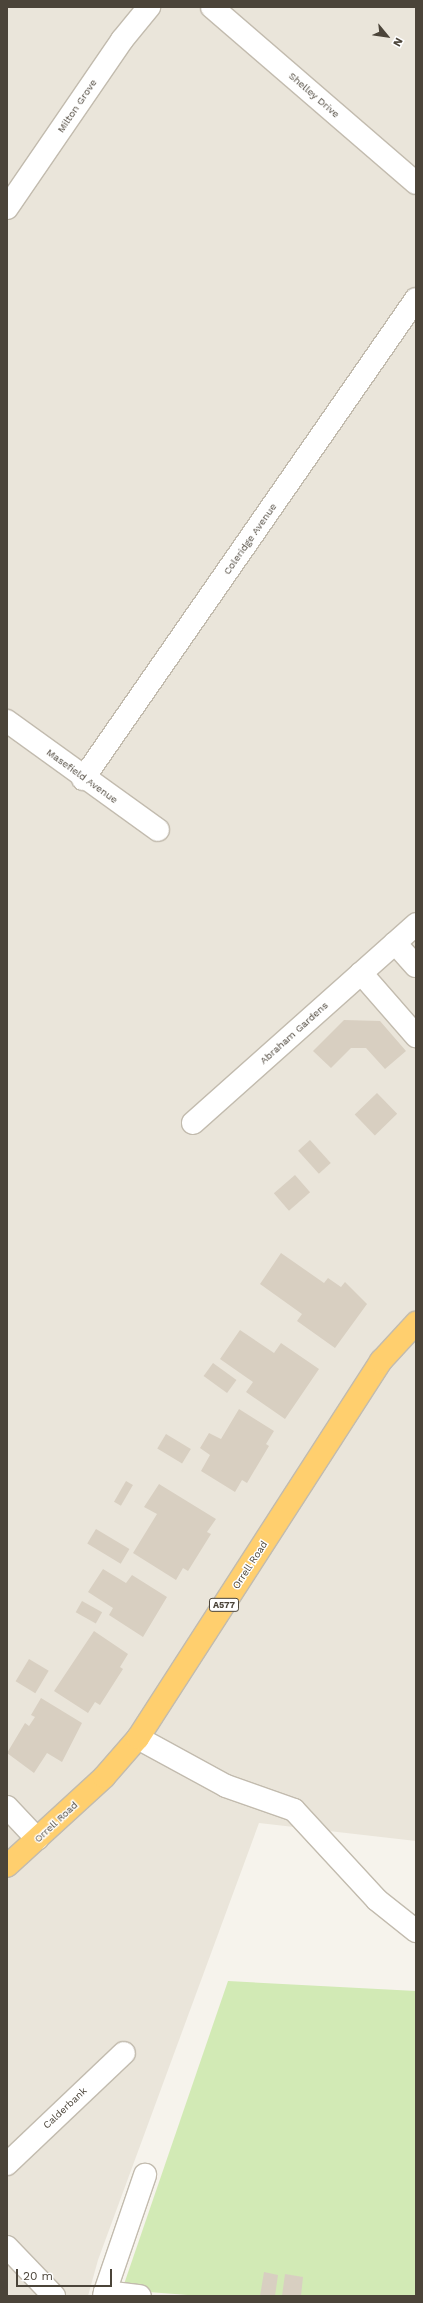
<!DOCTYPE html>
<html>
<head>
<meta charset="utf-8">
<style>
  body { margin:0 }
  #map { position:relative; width:423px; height:2303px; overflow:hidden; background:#f6f3ec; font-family:"Work Sans",sans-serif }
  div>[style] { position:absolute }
  .residential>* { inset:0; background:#eae5da }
  .green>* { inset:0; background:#d2eab5 }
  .building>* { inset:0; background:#d8cfc1; transform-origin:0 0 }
  .roads { filter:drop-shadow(1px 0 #c2bbae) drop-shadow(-1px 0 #c2bbae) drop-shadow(0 1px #c2bbae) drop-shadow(0 -1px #c2bbae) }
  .minor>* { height:22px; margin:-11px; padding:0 11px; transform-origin:11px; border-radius:11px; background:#fff }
  .highway>* { height:22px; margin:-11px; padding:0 11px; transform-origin:11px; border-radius:11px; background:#ffcf6e }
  span { translate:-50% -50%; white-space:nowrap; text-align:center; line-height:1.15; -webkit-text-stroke:3px #fff; paint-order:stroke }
  .shield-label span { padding:1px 3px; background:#fff; border:1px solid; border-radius:3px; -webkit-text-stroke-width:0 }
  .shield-label { font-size:9px; color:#4b4439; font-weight:700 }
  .street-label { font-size:10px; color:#4b4439 }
  .frame { position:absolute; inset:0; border:8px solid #4b4439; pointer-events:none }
  .north { position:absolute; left:367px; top:16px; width:40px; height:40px; -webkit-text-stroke:3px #fff; paint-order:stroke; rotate:119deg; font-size:11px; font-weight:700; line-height:16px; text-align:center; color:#4b4439 }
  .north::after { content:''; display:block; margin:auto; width:14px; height:18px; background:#4b4439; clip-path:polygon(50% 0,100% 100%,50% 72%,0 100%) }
  .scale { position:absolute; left:16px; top:2269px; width:96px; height:18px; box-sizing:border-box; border:2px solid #4b4439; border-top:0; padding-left:5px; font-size:12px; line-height:14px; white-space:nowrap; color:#4b4439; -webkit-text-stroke:3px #fff; paint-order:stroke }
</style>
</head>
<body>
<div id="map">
  <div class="residential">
    <i style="clip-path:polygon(7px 7px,416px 7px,416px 1841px,259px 1823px,98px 2260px,88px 2296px,7px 2296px)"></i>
  </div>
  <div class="green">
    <i style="clip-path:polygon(228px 1981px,416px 1991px,416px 2296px,201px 2296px,122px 2290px)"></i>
  </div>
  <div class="building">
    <i style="clip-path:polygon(344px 1020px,380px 1021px,406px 1051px,385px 1069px,366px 1048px,351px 1048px,331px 1068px,313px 1051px)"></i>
    <i style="left:377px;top:1093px;width:29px;height:31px;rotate:46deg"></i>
    <i style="left:310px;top:1140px;width:31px;height:16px;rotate:48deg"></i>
    <i style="left:295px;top:1175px;width:23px;height:28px;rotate:49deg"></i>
    <i style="clip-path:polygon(281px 1253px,324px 1283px,328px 1278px,341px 1287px,345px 1282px,367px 1304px,335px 1348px,297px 1321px,302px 1314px,260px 1284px)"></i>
    <i style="clip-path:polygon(240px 1330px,274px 1353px,281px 1343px,319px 1369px,285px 1419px,246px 1392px,253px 1382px,220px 1359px)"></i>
    <i style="left:213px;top:1363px;width:29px;height:16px;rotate:36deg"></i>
    <i style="clip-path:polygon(239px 1409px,274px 1431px,266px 1444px,269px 1446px,247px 1483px,242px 1480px,235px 1492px,201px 1471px,210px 1455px,200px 1448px,209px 1433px,221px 1439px)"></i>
    <i style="left:166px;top:1434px;width:29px;height:17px;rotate:31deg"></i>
    <i style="left:126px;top:1481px;width:8px;height:24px;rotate:30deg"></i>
    <i style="clip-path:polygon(159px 1484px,216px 1519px,207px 1532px,211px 1534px,188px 1571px,183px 1568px,176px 1580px,133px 1553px,157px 1514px,144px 1507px)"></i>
    <i style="left:96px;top:1529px;width:39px;height:17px;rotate:31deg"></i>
    <i style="clip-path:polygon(103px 1569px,126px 1583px,132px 1575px,167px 1597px,143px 1637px,109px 1615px,113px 1608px,88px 1592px)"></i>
    <i style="left:82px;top:1601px;width:23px;height:13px;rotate:29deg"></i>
    <i style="clip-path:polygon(94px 1631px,128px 1654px,120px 1667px,123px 1669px,100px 1705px,95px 1702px,88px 1713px,54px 1691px)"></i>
    <i style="left:29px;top:1659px;width:23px;height:26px;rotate:31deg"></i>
    <i style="clip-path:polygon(41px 1698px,82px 1723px,62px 1762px,47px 1753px,34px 1773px,7px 1753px,25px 1723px,29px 1726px,35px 1717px,31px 1715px)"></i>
    <i style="clip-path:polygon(264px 2272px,278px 2275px,275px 2296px,260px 2296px)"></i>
    <i style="clip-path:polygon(285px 2274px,303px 2277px,301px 2296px,282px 2296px)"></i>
  </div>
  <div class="roads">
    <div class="minor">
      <i style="left:212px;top:7px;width:269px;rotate:40.8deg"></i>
      <i style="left:7px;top:208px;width:204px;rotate:-55.6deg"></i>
      <i style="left:122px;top:40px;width:43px;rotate:-50.7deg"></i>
      <i style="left:7px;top:721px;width:186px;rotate:35.8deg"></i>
      <i style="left:83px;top:779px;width:584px;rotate:-55.25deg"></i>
      <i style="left:395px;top:943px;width:31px;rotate:48deg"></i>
      <i style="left:361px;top:973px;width:84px;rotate:48.9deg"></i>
      <i style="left:193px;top:1123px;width:299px;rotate:-41.7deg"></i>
      <i style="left:138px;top:1738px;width:100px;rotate:28.6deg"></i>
      <i style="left:226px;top:1786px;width:72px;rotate:19.4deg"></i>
      <i style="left:294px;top:1810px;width:122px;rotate:47.3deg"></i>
      <i style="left:377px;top:1900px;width:50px;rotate:38.5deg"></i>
      <i style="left:7px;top:1807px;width:44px;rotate:46.8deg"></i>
      <i style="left:7px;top:2164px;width:161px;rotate:-43.5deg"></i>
      <i style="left:7px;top:2247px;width:68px;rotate:46.2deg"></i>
      <i style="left:105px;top:2292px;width:124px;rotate:-71.1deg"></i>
      <i style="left:104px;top:2296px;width:4px;rotate:-76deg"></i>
      <i style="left:105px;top:2292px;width:35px;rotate:7deg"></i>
    </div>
    <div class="highway">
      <i style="left:7px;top:1866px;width:132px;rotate:-42.5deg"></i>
      <i style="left:104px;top:1777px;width:52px;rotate:-48.9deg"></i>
      <i style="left:138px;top:1738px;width:449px;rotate:-57.2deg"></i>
      <i style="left:381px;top:1361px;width:52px;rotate:-47.4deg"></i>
    </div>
  </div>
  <div class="shield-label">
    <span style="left:224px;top:1605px">A577</span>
  </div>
  <div class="street-label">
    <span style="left:314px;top:95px;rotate:41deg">Shelley Drive</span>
    <span style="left:77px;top:106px;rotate:-56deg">Milton Grove</span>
    <span style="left:250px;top:539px;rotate:-55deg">Coleridge Avenue</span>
    <span style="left:82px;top:776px;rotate:36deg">Masefield Avenue</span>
    <span style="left:294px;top:1033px;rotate:-42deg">Abraham Gardens</span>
    <span style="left:250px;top:1565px;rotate:-57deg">Orrell Road</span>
    <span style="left:56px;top:1822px;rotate:-43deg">Orrell Road</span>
    <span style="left:65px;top:2108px;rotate:-43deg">Calderbank</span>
  </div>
  <div class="frame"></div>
  <div class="north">N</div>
  <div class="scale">20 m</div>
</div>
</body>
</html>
